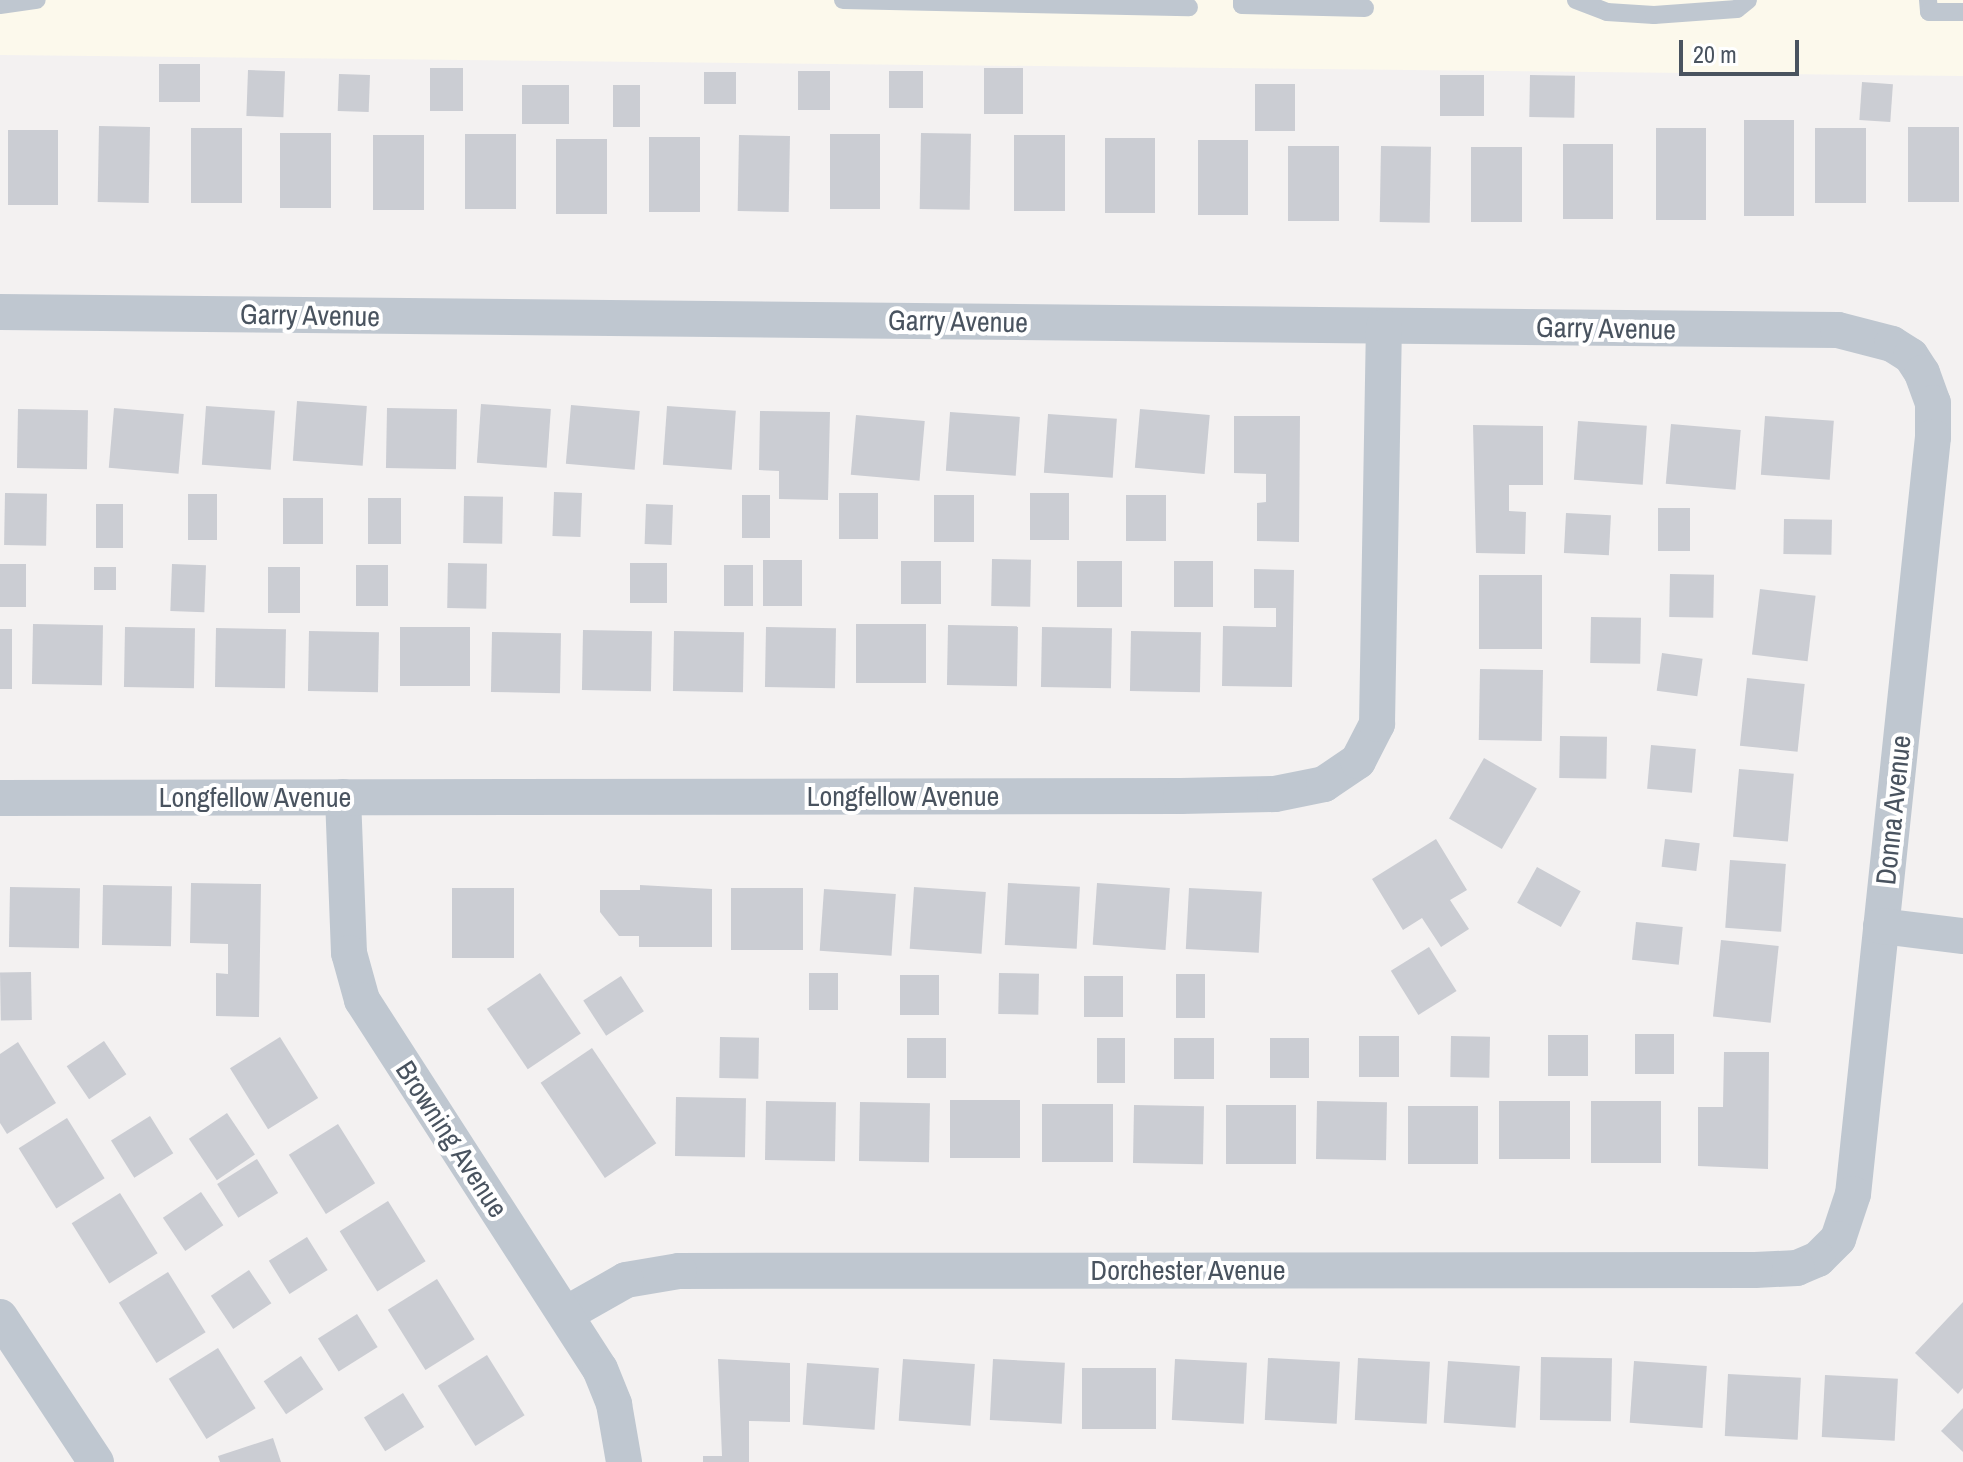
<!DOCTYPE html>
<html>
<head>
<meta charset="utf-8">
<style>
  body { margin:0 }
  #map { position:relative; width:1963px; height:1462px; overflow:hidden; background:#f3f1f1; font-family:"Archivo Narrow",sans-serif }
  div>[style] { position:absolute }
  .commercial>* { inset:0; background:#fcf9ec }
  .building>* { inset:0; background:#cbcdd3; transform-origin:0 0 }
  .service>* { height:18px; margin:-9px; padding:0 9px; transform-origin:9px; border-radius:9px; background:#bfc7d0 }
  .minor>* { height:36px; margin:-18px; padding:0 18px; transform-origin:18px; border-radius:18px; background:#bfc7d0 }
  span { translate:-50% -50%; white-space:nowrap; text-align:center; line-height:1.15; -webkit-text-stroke:8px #fff; paint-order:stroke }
  .street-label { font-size:28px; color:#49535f }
  .scale { position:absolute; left:1679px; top:40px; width:120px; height:36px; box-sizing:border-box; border:4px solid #49535f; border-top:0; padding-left:10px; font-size:24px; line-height:28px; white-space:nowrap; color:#49535f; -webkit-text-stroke:6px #fff; paint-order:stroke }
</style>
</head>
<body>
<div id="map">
  <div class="commercial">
    <i style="clip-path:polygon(0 0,1963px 0,1963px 76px,0 55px)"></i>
  </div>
  <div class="building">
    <i style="left:159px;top:64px;width:41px;height:38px"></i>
    <i style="left:430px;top:68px;width:33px;height:43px"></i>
    <i style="left:984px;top:68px;width:39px;height:46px"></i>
    <i style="left:248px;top:70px;width:37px;height:46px;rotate:2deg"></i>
    <i style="left:798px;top:71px;width:32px;height:39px"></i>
    <i style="left:889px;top:71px;width:34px;height:37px"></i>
    <i style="left:704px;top:72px;width:32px;height:32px"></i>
    <i style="left:339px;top:74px;width:31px;height:37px;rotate:2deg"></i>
    <i style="left:1440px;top:75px;width:44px;height:41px"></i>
    <i style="left:1530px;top:75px;width:45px;height:42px;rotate:1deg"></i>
    <i style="left:1862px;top:82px;width:31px;height:38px;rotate:4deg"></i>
    <i style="left:1255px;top:84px;width:40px;height:47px"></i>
    <i style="left:522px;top:85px;width:47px;height:39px"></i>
    <i style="left:613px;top:85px;width:27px;height:42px"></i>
    <i style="left:1744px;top:120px;width:50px;height:96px"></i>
    <i style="left:99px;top:126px;width:51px;height:76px;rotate:1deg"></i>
    <i style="left:1908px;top:127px;width:51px;height:75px"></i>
    <i style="left:191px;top:128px;width:51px;height:75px"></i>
    <i style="left:1656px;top:128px;width:50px;height:92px"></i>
    <i style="left:1815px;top:128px;width:51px;height:75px"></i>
    <i style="left:8px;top:130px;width:50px;height:75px"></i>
    <i style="left:280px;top:133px;width:51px;height:75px"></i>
    <i style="left:921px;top:133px;width:50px;height:76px;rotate:1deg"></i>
    <i style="left:465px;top:134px;width:51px;height:75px"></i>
    <i style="left:830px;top:134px;width:50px;height:75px"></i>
    <i style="left:373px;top:135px;width:51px;height:75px"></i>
    <i style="left:739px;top:135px;width:51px;height:76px;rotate:1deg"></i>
    <i style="left:1014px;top:135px;width:51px;height:76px"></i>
    <i style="left:649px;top:137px;width:51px;height:75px"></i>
    <i style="left:1105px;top:138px;width:50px;height:75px"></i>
    <i style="left:556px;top:139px;width:51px;height:75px"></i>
    <i style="left:1198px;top:140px;width:50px;height:75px"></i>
    <i style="left:1563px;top:144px;width:50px;height:75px"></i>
    <i style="left:1288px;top:146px;width:51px;height:75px"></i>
    <i style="left:1381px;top:146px;width:50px;height:76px;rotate:1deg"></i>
    <i style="left:1471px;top:147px;width:51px;height:75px"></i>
    <i style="left:297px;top:401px;width:70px;height:60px;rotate:4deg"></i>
    <i style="left:481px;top:404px;width:70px;height:59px;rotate:4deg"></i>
    <i style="left:571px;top:405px;width:69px;height:59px;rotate:5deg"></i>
    <i style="left:206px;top:406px;width:69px;height:59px;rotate:4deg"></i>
    <i style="left:667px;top:406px;width:69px;height:59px;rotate:4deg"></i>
    <i style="left:114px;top:408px;width:70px;height:60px;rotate:5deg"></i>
    <i style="left:387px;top:408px;width:70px;height:60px;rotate:1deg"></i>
    <i style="left:18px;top:409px;width:70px;height:59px;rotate:1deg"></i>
    <i style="left:1140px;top:409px;width:70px;height:59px;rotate:5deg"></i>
    <i style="clip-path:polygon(760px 411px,830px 412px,828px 500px,779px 499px,779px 471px,759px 470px)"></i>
    <i style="left:950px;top:412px;width:70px;height:59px;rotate:4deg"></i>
    <i style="left:1048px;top:414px;width:69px;height:59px;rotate:4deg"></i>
    <i style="left:856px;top:415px;width:69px;height:60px;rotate:5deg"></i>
    <i style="clip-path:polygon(1234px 416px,1300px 416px,1299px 542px,1257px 541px,1257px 503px,1266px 502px,1266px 474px,1234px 473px)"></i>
    <i style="left:1765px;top:416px;width:69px;height:59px;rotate:4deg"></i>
    <i style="left:1578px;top:421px;width:69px;height:59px;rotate:4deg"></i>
    <i style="left:1671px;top:424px;width:70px;height:60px;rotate:5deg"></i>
    <i style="clip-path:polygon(1473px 425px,1543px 426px,1543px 485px,1509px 485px,1509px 511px,1526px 512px,1525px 554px,1476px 553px)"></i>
    <i style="left:554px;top:492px;width:28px;height:44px;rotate:2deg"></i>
    <i style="left:5px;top:493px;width:42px;height:52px;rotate:1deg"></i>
    <i style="left:839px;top:493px;width:39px;height:46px"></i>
    <i style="left:1030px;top:493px;width:39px;height:47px"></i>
    <i style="left:188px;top:494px;width:29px;height:46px"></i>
    <i style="left:742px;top:495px;width:28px;height:43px"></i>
    <i style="left:934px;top:495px;width:40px;height:47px"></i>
    <i style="left:1126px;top:495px;width:40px;height:46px"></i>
    <i style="left:464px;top:496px;width:39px;height:47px;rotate:1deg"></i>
    <i style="left:283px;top:498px;width:40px;height:46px"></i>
    <i style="left:368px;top:498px;width:33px;height:46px"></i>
    <i style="left:96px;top:504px;width:27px;height:44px"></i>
    <i style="left:646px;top:504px;width:27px;height:40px;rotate:2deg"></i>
    <i style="left:1658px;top:508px;width:32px;height:43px"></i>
    <i style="left:1566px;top:513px;width:45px;height:40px;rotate:3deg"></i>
    <i style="left:1784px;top:519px;width:48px;height:35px;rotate:1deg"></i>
    <i style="left:992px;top:559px;width:39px;height:47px;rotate:1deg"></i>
    <i style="left:763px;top:560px;width:39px;height:46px"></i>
    <i style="left:901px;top:561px;width:40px;height:43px"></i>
    <i style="left:1077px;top:561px;width:45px;height:46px"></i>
    <i style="left:1174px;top:561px;width:39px;height:46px"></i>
    <i style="left:448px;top:563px;width:39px;height:45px;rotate:1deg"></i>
    <i style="left:630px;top:563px;width:37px;height:40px"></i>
    <i style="left:0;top:564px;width:26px;height:43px"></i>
    <i style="left:172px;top:564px;width:34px;height:47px;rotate:2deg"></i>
    <i style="left:356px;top:565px;width:32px;height:41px"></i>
    <i style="left:724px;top:565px;width:29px;height:41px"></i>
    <i style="left:94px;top:567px;width:22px;height:23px"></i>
    <i style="left:268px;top:567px;width:32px;height:46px"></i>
    <i style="clip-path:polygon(1254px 569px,1294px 570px,1292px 687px,1222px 686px,1223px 626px,1276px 627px,1276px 608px,1254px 608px)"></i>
    <i style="left:1670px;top:574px;width:44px;height:43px;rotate:1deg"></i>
    <i style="left:1479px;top:575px;width:63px;height:74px"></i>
    <i style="left:1760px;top:589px;width:56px;height:66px;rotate:7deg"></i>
    <i style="left:1591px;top:617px;width:50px;height:46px;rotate:1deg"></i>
    <i style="left:33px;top:624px;width:70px;height:60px;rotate:1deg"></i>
    <i style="left:856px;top:624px;width:70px;height:59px"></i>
    <i style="left:948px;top:625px;width:70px;height:60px;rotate:1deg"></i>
    <i style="left:125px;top:627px;width:70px;height:60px;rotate:1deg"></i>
    <i style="left:400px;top:627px;width:70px;height:59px"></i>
    <i style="left:766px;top:627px;width:70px;height:60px;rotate:1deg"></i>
    <i style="left:1042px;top:627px;width:70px;height:60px;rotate:1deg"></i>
    <i style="left:216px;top:628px;width:70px;height:59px;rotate:1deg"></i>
    <i style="left:0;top:629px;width:12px;height:60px"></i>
    <i style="left:583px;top:630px;width:69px;height:60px;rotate:1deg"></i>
    <i style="left:309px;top:631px;width:70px;height:60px;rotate:1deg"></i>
    <i style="left:674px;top:631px;width:70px;height:60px;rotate:1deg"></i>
    <i style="left:1131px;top:631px;width:70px;height:60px;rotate:1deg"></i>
    <i style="left:492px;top:632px;width:69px;height:60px;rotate:1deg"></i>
    <i style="left:1662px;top:653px;width:41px;height:38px;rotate:8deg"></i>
    <i style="left:1480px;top:669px;width:63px;height:71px;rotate:1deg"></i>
    <i style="left:1747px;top:678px;width:58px;height:68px;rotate:6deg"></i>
    <i style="left:1560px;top:736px;width:47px;height:42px;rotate:1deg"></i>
    <i style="left:1651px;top:745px;width:45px;height:44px;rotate:5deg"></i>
    <i style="left:1484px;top:758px;width:61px;height:70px;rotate:30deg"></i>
    <i style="left:1739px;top:769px;width:55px;height:68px;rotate:5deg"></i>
    <i style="clip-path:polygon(1436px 839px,1467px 890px,1450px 900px,1469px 929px,1441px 947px,1422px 918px,1403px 930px,1372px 879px)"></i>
    <i style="left:1665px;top:839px;width:35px;height:28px;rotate:7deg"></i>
    <i style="left:1730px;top:860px;width:56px;height:68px;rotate:4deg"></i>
    <i style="left:1537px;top:867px;width:50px;height:41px;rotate:29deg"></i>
    <i style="clip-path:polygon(191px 883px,261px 884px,259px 1017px,216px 1016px,216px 973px,228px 974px,228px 944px,190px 943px)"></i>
    <i style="left:1008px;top:883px;width:72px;height:62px;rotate:3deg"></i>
    <i style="left:1097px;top:883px;width:73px;height:62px;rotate:4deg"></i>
    <i style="left:103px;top:885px;width:69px;height:60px;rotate:1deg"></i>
    <i style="clip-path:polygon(640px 885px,712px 889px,712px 947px,639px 947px,639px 936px,619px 936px,600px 912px,600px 890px,640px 890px)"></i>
    <i style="left:10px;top:887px;width:70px;height:60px;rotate:1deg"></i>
    <i style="left:914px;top:887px;width:72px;height:62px;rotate:4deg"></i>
    <i style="left:452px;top:888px;width:62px;height:70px"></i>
    <i style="left:731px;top:888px;width:72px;height:62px"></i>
    <i style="left:1189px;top:888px;width:73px;height:61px;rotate:3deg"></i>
    <i style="left:824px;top:889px;width:72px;height:62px;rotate:4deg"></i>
    <i style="left:1636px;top:922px;width:47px;height:38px;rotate:6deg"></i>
    <i style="left:1721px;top:940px;width:58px;height:77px;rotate:6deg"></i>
    <i style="left:1429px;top:947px;width:52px;height:45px;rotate:58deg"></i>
    <i style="left:31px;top:972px;width:48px;height:31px;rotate:89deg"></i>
    <i style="left:540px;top:973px;width:73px;height:64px;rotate:56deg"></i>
    <i style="left:809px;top:973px;width:29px;height:37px"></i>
    <i style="left:999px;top:973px;width:40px;height:41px;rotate:1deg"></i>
    <i style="left:1176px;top:974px;width:29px;height:44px"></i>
    <i style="left:900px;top:975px;width:39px;height:40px"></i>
    <i style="left:621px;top:976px;width:42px;height:45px;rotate:57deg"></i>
    <i style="left:1123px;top:976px;width:41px;height:39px;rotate:90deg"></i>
    <i style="left:1635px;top:1034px;width:39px;height:40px"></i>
    <i style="left:1548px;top:1035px;width:40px;height:41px"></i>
    <i style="left:1359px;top:1036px;width:40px;height:41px"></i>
    <i style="left:1451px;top:1036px;width:39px;height:41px;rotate:1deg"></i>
    <i style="left:280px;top:1037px;width:72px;height:59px;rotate:58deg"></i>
    <i style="left:720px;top:1037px;width:39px;height:41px;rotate:1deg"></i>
    <i style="left:907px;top:1038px;width:39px;height:40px"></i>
    <i style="left:1097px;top:1038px;width:28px;height:45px"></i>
    <i style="left:1174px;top:1038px;width:40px;height:41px"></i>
    <i style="left:1270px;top:1038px;width:39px;height:40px"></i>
    <i style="left:104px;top:1041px;width:40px;height:45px;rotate:56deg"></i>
    <i style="clip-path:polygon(18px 1042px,56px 1103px,7px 1134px,0 1123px,0 1054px)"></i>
    <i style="left:592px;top:1048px;width:115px;height:62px;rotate:56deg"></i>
    <i style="clip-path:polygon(1724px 1052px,1769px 1052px,1768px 1169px,1698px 1166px,1698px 1107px,1723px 1107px)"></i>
    <i style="left:676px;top:1097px;width:70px;height:59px;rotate:1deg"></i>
    <i style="left:950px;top:1100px;width:70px;height:58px"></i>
    <i style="left:766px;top:1101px;width:70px;height:59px;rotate:1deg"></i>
    <i style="left:1317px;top:1101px;width:70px;height:58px;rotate:1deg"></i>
    <i style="left:1499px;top:1101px;width:71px;height:58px"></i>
    <i style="left:1591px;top:1101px;width:70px;height:62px"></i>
    <i style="left:860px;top:1102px;width:70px;height:59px;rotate:1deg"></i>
    <i style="left:1042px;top:1104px;width:71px;height:58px"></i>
    <i style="left:1134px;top:1105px;width:70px;height:58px;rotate:1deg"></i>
    <i style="left:1226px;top:1105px;width:70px;height:59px"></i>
    <i style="left:1408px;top:1106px;width:70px;height:58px"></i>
    <i style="left:227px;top:1113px;width:50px;height:46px;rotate:56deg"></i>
    <i style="left:150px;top:1116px;width:44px;height:46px;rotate:58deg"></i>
    <i style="left:67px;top:1118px;width:71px;height:57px;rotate:58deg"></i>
    <i style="left:338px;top:1124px;width:70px;height:58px;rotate:58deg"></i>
    <i style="left:257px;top:1159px;width:40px;height:47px;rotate:58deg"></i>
    <i style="left:201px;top:1192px;width:40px;height:46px;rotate:56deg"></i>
    <i style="left:120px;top:1193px;width:71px;height:57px;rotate:58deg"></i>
    <i style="left:388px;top:1201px;width:71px;height:57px;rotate:58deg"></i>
    <i style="left:307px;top:1237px;width:39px;height:45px;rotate:58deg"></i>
    <i style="left:249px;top:1270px;width:40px;height:46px;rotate:56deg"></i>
    <i style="left:168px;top:1272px;width:71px;height:58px;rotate:58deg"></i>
    <i style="left:437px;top:1279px;width:71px;height:58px;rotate:58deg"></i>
    <i style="clip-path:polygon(1963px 1302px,1963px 1388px,1958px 1394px,1915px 1353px)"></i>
    <i style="left:357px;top:1314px;width:39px;height:46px;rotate:58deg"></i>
    <i style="left:218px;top:1348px;width:71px;height:58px;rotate:58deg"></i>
    <i style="left:487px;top:1355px;width:71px;height:58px;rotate:58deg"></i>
    <i style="left:301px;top:1356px;width:40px;height:45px;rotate:56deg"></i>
    <i style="left:1541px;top:1357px;width:71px;height:63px;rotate:1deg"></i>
    <i style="left:1268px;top:1358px;width:72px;height:62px;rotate:3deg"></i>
    <i style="left:1358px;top:1358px;width:72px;height:62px;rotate:3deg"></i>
    <i style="clip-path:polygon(718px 1359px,790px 1363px,790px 1422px,749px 1421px,749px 1462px,703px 1462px,703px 1456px,722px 1456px)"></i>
    <i style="left:903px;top:1359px;width:72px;height:62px;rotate:4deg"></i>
    <i style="left:993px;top:1359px;width:72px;height:61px;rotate:3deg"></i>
    <i style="left:1175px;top:1359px;width:72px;height:61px;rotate:3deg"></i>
    <i style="left:1448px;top:1361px;width:72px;height:62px;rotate:4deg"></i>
    <i style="left:1634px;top:1361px;width:73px;height:62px;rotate:4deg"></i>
    <i style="left:807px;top:1363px;width:72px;height:62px;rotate:4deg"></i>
    <i style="left:1082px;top:1368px;width:74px;height:61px"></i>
    <i style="left:1728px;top:1374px;width:73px;height:62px;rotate:3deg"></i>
    <i style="left:1825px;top:1375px;width:73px;height:62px;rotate:3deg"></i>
    <i style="left:403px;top:1393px;width:40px;height:46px;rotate:58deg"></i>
    <i style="clip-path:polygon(1963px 1408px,1963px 1452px,1941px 1431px)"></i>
    <i style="clip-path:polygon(273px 1438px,281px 1462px,220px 1462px,218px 1456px)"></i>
  </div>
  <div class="service">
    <i style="left:843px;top:0;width:346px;rotate:1.2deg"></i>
    <i style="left:1242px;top:0;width:5px;rotate:90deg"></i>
    <i style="left:1242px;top:5px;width:123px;rotate:1.4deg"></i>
    <i style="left:1576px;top:0;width:33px;rotate:21deg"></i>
    <i style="left:1607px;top:12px;width:47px;rotate:3.7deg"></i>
    <i style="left:1654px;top:15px;width:83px;rotate:-4.1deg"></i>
    <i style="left:1737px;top:9px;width:14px;rotate:-39deg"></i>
    <i style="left:1928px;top:0;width:12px;rotate:85deg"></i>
    <i style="left:1929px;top:12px;width:34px"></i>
    <i style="left:0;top:5px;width:37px;rotate:-8deg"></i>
  </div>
  <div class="minor">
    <i style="left:0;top:312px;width:1838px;rotate:0.56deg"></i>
    <i style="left:1838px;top:330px;width:56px;rotate:14.5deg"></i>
    <i style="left:1892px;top:344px;width:22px;rotate:32deg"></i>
    <i style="left:1911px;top:356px;width:20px;rotate:57deg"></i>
    <i style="left:1922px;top:373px;width:32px;rotate:70deg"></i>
    <i style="left:1933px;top:403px;width:34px;rotate:90deg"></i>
    <i style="left:1933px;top:437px;width:761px;rotate:96.03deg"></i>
    <i style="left:1853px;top:1194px;width:47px;rotate:108.4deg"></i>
    <i style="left:1838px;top:1239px;width:28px;rotate:135deg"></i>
    <i style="left:1818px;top:1259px;width:23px;rotate:157deg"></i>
    <i style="left:1797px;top:1268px;width:42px;rotate:177.3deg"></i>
    <i style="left:1755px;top:1270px;width:1076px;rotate:179.95deg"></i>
    <i style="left:679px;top:1271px;width:54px;rotate:170.4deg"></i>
    <i style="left:626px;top:1280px;width:69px;rotate:150.5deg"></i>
    <i style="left:343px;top:797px;width:156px;rotate:87.8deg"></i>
    <i style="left:349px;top:953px;width:49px;rotate:74.5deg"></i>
    <i style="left:362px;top:1000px;width:439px;rotate:57.2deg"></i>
    <i style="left:600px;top:1369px;width:38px;rotate:68deg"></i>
    <i style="left:614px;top:1404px;width:59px;rotate:80.2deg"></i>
    <i style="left:0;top:798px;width:1181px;rotate:-0.1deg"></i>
    <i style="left:1181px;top:796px;width:94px;rotate:-1.2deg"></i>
    <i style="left:1275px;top:794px;width:50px;rotate:-11.5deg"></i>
    <i style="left:1324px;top:784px;width:41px;rotate:-34.1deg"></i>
    <i style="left:1358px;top:761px;width:42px;rotate:-62.8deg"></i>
    <i style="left:1377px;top:724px;width:397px;rotate:-89deg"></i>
    <i style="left:1881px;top:926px;width:83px;rotate:7deg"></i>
    <i style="left:0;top:1317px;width:174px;rotate:56.5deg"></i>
  </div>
  <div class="street-label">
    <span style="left:310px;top:315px;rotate:1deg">Garry Avenue</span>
    <span style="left:958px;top:321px;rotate:1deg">Garry Avenue</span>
    <span style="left:1606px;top:328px;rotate:1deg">Garry Avenue</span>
    <span style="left:903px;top:796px">Longfellow Avenue</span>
    <span style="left:255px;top:797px">Longfellow Avenue</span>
    <span style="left:1893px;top:810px;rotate:-84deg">Donna Avenue</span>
    <span style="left:452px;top:1139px;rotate:57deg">Browning Avenue</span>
    <span style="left:1188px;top:1270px">Dorchester Avenue</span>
  </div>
  <div class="scale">20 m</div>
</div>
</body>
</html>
